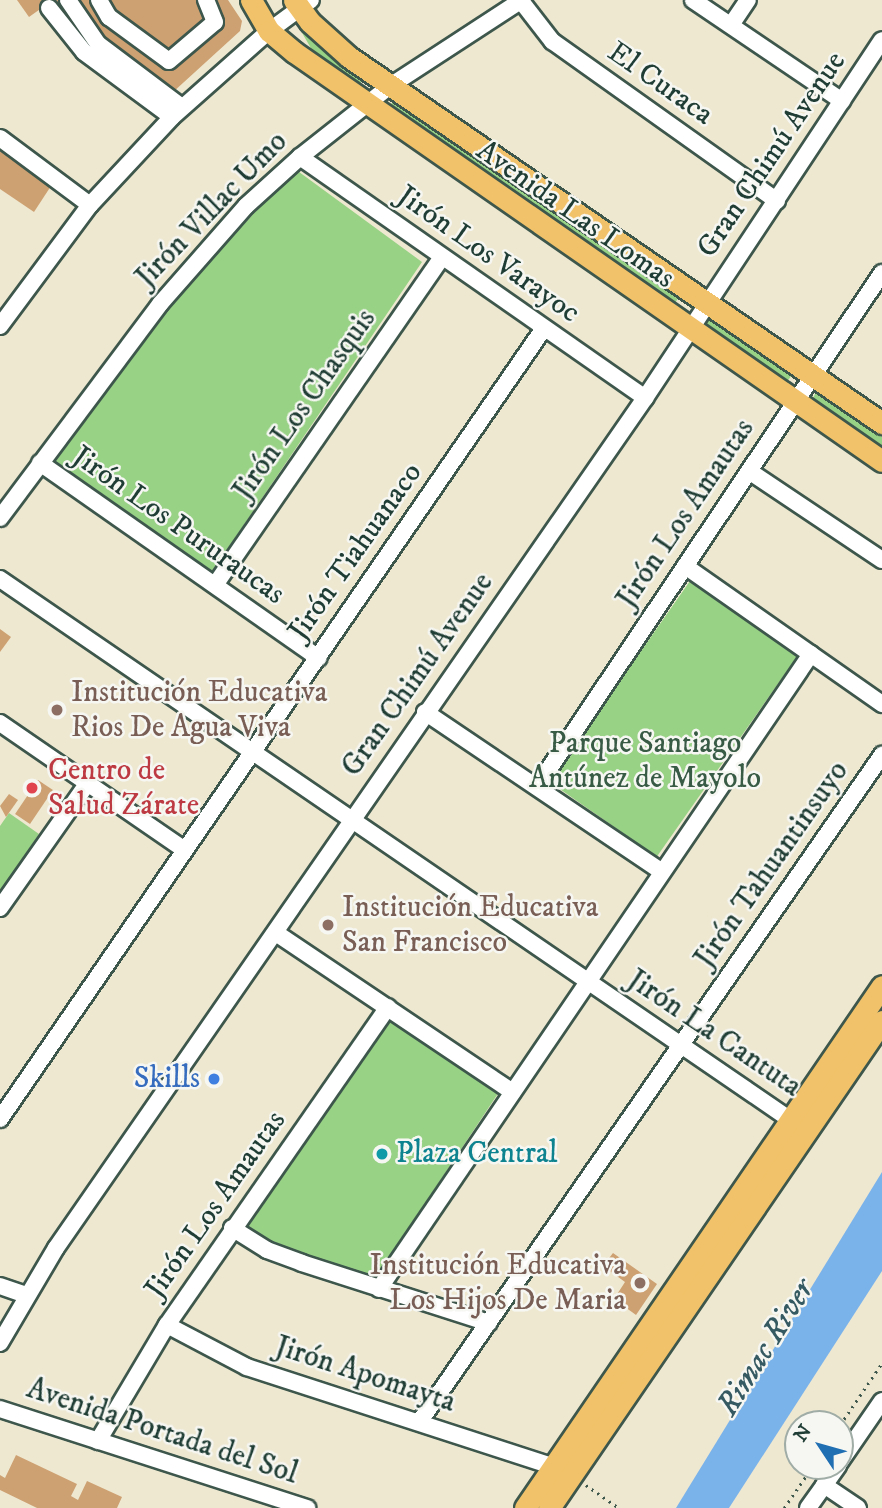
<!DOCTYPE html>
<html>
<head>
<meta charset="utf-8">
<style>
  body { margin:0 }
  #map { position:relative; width:882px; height:1508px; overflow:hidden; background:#eee8d1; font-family:"IM FELL DW Pica",serif }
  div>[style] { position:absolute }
  .green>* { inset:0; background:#97d285; transform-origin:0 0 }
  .water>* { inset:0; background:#7ab2ea }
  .building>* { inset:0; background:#cea172; transform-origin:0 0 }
  .path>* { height:2.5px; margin-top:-1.25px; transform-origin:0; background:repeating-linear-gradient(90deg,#3e574c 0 2px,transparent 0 7px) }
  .roads { filter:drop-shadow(2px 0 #3e574c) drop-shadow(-2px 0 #3e574c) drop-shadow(0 2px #3e574c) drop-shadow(0 -2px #3e574c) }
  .minor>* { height:16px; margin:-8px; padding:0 8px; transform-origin:8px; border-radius:8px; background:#fff }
  .major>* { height:21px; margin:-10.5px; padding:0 10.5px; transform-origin:10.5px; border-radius:10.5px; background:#f2c26a }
  .dots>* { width:19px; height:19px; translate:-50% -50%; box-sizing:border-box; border:4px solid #f6f6f2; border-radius:50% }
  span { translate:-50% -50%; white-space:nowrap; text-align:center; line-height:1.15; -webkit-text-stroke:5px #f6f6f2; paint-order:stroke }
  .street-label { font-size:30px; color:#1f3d34 }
  .education-label { font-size:30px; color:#785e54 }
  .left { translate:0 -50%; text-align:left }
  .right { translate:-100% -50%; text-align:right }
  .park-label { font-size:30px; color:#375b44 }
  .health-label { font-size:30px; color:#be3a42 }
  .shop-label { font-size:30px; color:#366cbe }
  .culture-label { font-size:30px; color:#0d838f }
  .water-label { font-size:32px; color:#365a62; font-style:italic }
  .north { position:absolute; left:784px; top:1410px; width:70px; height:70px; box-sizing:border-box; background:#f6f6f2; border:2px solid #a0aca6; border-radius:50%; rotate:306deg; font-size:19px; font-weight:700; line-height:28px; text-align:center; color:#1f3d34 }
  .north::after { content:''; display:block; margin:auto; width:24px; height:32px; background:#1f6fb2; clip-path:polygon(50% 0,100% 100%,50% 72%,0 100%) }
</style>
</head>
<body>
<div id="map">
  <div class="green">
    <i style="clip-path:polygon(294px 19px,320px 45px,365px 80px,356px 85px,312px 50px)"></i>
    <i style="clip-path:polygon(394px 102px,679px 297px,673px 306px,385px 107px)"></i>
    <i style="clip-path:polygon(295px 169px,422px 262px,212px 572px,53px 462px,169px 305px)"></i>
    <i style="clip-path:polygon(708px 319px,792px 375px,786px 383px,703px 326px)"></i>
    <i style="clip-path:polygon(816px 392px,882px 437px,882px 447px,812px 400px)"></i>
    <i style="left:690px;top:581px;width:131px;height:245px;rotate:35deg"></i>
    <i style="clip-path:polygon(9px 813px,39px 834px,0 892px,0 826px)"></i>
    <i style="clip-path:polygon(391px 1018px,499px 1092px,379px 1273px,368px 1275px,277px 1244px,250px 1230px,247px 1223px)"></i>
  </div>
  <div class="water">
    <i style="clip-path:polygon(882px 1172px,882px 1271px,729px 1508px,676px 1508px)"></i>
  </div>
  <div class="building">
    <i style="clip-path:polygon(17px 0,53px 0,29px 17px)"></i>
    <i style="clip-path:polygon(56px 0,228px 0,242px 21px,240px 31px,172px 93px,98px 38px,89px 47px)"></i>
    <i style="clip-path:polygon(0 151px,51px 186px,34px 212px,0 189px)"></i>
    <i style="clip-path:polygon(0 629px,11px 637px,0 652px)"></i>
    <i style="left:38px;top:780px;width:18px;height:41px;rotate:34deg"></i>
    <i style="clip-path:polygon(9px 794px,18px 800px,6px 817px,0 806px)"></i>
    <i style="clip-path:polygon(613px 1253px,657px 1284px,636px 1315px,614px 1299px,625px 1282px,603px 1266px)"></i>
    <i style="clip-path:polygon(16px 1455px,77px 1484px,71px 1496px,78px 1500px,87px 1481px,122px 1497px,117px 1508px,37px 1508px,0 1490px,0 1475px,5px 1478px)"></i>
  </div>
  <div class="path">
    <i style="left:840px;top:1425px;width:75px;rotate:-55.9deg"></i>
    <i style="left:586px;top:1485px;width:40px;rotate:34.9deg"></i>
    <i style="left:784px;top:1508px;width:51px;rotate:-55.4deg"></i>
  </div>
  <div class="roads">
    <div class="minor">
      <i style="left:68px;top:0;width:53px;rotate:55.7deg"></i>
      <i style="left:98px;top:44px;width:105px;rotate:36.9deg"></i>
      <i style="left:99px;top:0;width:20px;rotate:60deg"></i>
      <i style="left:109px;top:17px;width:74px;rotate:36.3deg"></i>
      <i style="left:169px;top:61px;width:60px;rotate:-40.3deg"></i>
      <i style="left:215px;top:22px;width:24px;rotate:-112deg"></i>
      <i style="left:693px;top:0;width:180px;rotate:34.1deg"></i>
      <i style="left:521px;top:1px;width:51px;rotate:52.2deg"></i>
      <i style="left:552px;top:41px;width:276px;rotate:35.4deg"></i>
      <i style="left:49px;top:8px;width:56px;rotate:51.5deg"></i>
      <i style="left:84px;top:52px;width:109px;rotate:36.5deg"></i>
      <i style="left:731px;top:25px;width:30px;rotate:-56deg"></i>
      <i style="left:0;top:138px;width:112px;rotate:36.7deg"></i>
      <i style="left:300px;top:157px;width:421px;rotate:34.9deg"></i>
      <i style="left:0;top:326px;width:151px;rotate:-53.4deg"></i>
      <i style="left:90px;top:205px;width:120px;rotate:-47deg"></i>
      <i style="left:172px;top:117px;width:130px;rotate:-41.6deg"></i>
      <i style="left:269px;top:31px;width:52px;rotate:-36.4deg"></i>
      <i style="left:40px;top:463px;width:340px;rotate:35deg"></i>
      <i style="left:749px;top:471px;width:160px;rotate:33.8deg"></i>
      <i style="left:0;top:518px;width:267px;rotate:-53.2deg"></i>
      <i style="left:160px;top:304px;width:130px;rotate:-48.7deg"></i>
      <i style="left:246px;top:206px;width:73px;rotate:-42.2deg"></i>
      <i style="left:300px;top:157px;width:115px;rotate:-38.3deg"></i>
      <i style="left:390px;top:86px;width:158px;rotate:-33.1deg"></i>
      <i style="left:685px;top:566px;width:241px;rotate:35deg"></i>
      <i style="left:0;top:579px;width:967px;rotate:34.38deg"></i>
      <i style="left:215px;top:585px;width:399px;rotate:-55.3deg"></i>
      <i style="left:425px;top:712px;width:286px;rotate:34deg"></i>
      <i style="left:0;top:723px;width:224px;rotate:34.5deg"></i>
      <i style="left:537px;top:787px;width:619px;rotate:-56.13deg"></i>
      <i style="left:0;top:908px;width:151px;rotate:-54.9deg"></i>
      <i style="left:276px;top:933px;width:285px;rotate:33.9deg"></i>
      <i style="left:0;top:1119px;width:960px;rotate:-55.48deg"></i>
      <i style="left:232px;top:1228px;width:41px;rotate:32.2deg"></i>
      <i style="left:267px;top:1250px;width:37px;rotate:20deg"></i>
      <i style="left:302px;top:1263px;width:196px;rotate:17.8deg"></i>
      <i style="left:0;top:1286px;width:28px;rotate:19deg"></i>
      <i style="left:379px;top:1289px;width:768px;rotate:-55.77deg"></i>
      <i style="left:167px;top:1325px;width:90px;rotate:27.7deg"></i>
      <i style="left:247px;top:1367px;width:321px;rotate:18deg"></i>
      <i style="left:0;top:1343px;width:110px;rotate:-59.5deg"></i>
      <i style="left:56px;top:1248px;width:1034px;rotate:-55.28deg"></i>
      <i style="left:645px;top:398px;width:429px;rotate:-56.5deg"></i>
      <i style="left:0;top:1409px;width:323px;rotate:17.9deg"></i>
      <i style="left:420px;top:1421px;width:811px;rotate:-55.25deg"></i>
      <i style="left:98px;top:1441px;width:135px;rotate:-59.3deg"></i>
      <i style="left:167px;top:1325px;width:387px;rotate:-55.2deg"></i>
      <i style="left:840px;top:1462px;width:74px;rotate:-55.5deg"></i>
      <i style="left:824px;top:1485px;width:41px;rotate:34.1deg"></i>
      <i style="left:808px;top:1508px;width:52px;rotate:-54.5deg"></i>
    </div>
    <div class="major">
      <i style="left:251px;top:0;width:36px;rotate:60deg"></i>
      <i style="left:269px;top:31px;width:33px;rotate:40deg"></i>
      <i style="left:294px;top:52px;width:716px;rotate:34.82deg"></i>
      <i style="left:294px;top:0;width:27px;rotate:54deg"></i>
      <i style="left:310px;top:22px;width:52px;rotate:41.9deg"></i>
      <i style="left:349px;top:57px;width:647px;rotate:34.48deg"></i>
      <i style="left:525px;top:1508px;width:632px;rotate:-55.63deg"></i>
      <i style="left:549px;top:1508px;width:590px;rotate:-55.64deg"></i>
    </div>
  </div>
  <div class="dots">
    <i style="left:57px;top:710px;background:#8d6e63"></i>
    <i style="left:32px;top:788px;background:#e0444e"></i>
    <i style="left:328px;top:925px;background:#8d6e63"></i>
    <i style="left:214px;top:1079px;background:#3f7fe0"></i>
    <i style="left:382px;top:1154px;background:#0f9aa8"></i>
    <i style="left:640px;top:1283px;background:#8d6e63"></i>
  </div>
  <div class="street-label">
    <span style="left:660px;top:84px;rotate:35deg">El Curaca</span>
    <span style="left:772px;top:155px;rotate:-56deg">Gran Chimú Avenue</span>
    <span style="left:212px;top:210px;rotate:-46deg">Jirón Villac Umo</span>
    <span style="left:575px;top:215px;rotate:35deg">Avenida Las Lomas</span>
    <span style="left:488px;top:255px;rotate:35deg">Jirón Los Varayoc</span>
    <span style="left:305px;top:405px;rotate:-55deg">Jirón Los Chasquis</span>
    <span style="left:686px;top:514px;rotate:-56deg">Jirón Los Amautas</span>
    <span style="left:178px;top:526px;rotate:35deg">Jirón Los Pururaucas</span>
    <span style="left:356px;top:552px;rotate:-55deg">Jirón Tiahuanaco</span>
    <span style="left:418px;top:675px;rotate:-55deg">Gran Chimú Avenue</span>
    <span style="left:772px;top:865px;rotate:-55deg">Jirón Tahuantinsuyo</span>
    <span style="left:714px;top:1034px;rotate:34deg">Jirón La Cantuta</span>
    <span style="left:216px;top:1205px;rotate:-55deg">Jirón Los Amautas</span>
    <span style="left:365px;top:1375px;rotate:18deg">Jirón Apomayta</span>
    <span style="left:162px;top:1432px;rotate:18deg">Avenida Portada del Sol</span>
  </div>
  <div class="education-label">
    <span class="left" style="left:71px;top:710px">Institución Educativa<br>Rios De Agua Viva</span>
    <span class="left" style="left:342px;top:925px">Institución Educativa<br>San Francisco</span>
    <span class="right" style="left:626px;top:1283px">Institución Educativa<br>Los Hijos De Maria</span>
  </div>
  <div class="park-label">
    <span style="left:645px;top:761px">Parque Santiago<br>Antúnez de Mayolo</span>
  </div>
  <div class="health-label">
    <span class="left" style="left:48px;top:788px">Centro de<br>Salud Zárate</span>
  </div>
  <div class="shop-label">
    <span class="right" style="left:200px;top:1079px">Skills</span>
  </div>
  <div class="culture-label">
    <span class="left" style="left:396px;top:1154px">Plaza Central</span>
  </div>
  <div class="water-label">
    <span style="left:766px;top:1348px;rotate:-58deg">Rimac River</span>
  </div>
  <div class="north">N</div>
</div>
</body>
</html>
